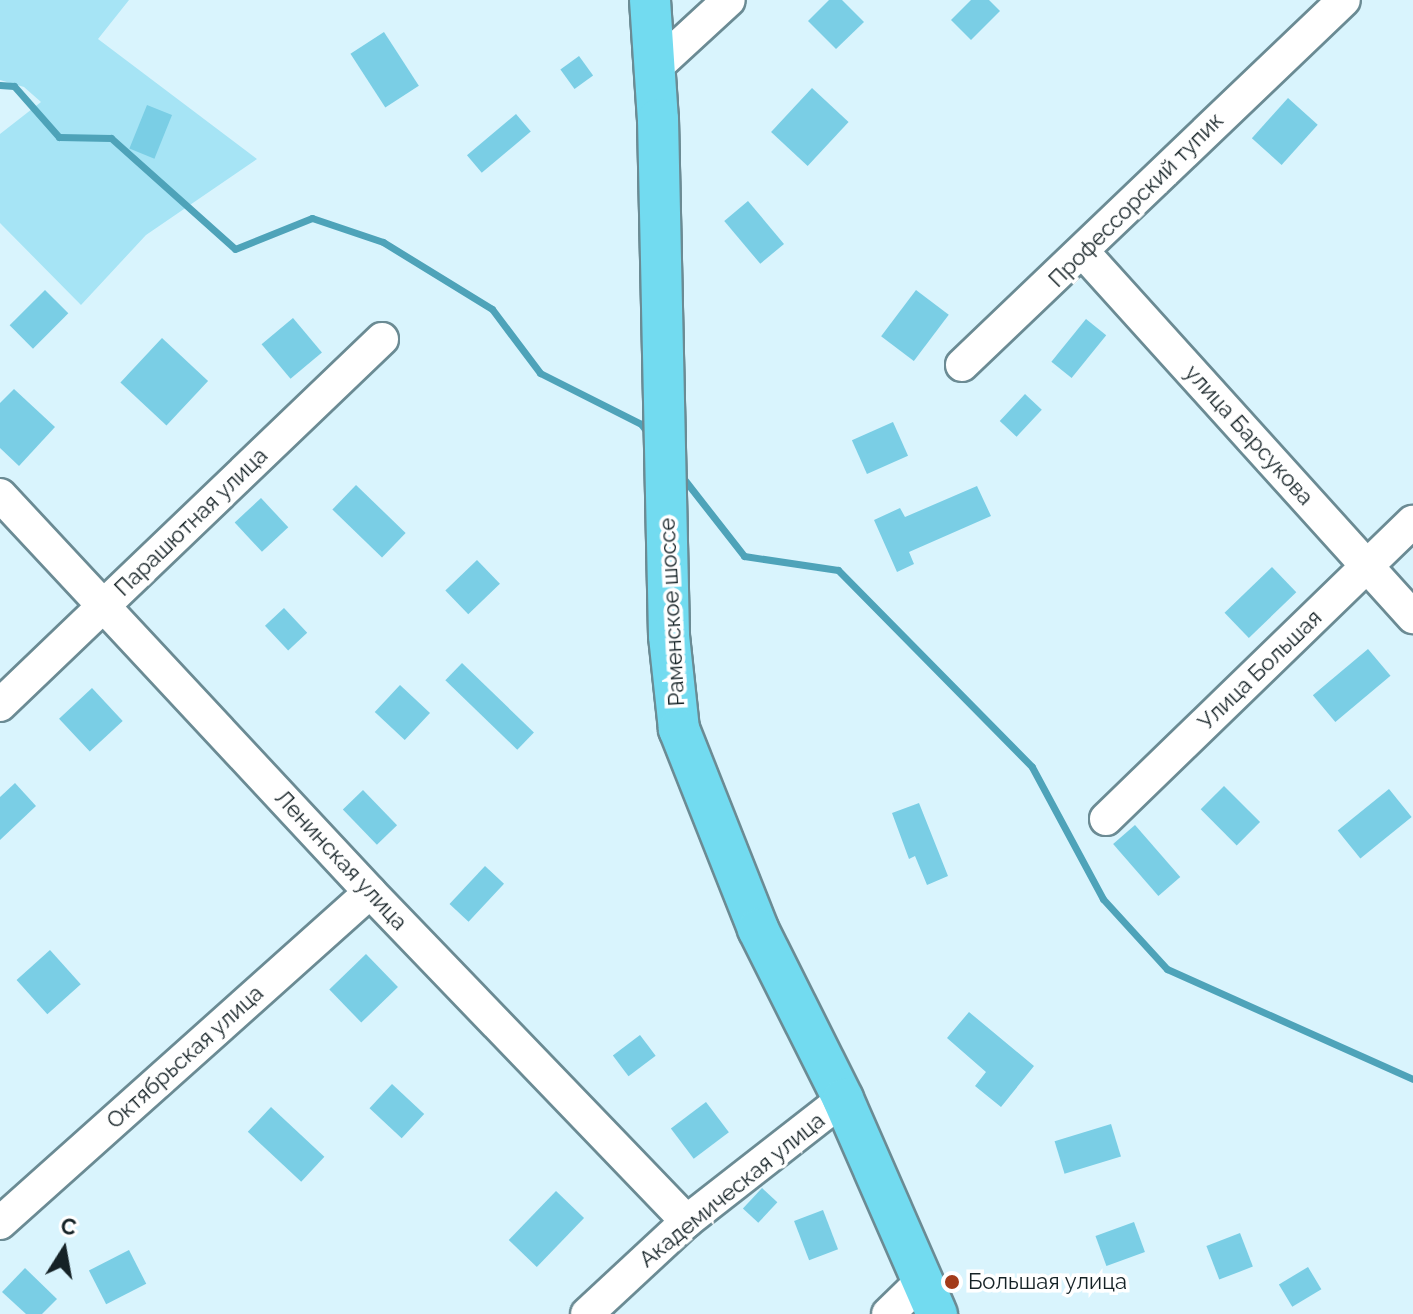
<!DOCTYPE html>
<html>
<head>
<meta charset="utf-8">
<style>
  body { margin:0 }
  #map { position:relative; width:1413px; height:1314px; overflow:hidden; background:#d9f4fd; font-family:Raleway,sans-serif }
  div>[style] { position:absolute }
  .green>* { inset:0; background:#a6e4f5 }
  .stream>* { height:7px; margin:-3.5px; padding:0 3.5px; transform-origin:3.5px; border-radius:3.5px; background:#4ea3b9 }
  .building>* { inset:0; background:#7acee5; transform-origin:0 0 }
  .roads { filter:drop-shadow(2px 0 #6b8b94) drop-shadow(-2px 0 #6b8b94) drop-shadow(0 2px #6b8b94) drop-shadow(0 -2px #6b8b94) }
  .minor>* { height:32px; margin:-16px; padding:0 16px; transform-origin:16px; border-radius:16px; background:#fff }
  .major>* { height:40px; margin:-20px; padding:0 20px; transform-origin:20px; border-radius:20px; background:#72dbf0 }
  .dots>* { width:22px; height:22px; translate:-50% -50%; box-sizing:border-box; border:4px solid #fff; border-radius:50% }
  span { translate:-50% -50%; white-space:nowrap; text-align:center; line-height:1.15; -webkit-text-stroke:7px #fff; paint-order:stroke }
  .street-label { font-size:22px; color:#152226 }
  .poi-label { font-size:22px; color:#152226 }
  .left { translate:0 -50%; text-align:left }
  .north { position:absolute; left:24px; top:1210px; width:80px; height:80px; -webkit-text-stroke:6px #fff; paint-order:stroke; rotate:11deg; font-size:22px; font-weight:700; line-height:32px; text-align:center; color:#152226 }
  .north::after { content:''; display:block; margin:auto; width:28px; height:36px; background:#152226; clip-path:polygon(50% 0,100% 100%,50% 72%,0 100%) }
</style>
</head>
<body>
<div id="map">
  <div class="green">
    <i style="clip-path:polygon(0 0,129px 0,98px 39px,257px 159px,146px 235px,81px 305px,0 223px,0 134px,41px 102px,24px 87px,0 80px)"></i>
  </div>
  <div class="stream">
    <i style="left:0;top:85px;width:14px;rotate:4deg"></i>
    <i style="left:14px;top:86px;width:68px;rotate:48.6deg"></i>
    <i style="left:59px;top:137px;width:52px;rotate:1.1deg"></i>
    <i style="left:111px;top:138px;width:166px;rotate:41.8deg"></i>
    <i style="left:235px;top:249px;width:83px;rotate:-21.9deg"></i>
    <i style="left:312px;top:218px;width:75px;rotate:18.7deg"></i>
    <i style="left:383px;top:242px;width:128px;rotate:31.6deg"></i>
    <i style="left:492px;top:309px;width:80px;rotate:53.1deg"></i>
    <i style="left:540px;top:373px;width:113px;rotate:26.8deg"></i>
    <i style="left:641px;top:424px;width:15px;rotate:53deg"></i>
    <i style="left:680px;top:474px;width:104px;rotate:52deg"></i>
    <i style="left:744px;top:556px;width:95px;rotate:8.5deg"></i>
    <i style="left:838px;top:570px;width:276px;rotate:45.4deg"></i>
    <i style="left:1032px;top:767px;width:150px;rotate:61.7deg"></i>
    <i style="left:1103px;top:899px;width:95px;rotate:47.6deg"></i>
    <i style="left:1167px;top:969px;width:269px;rotate:24.1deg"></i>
  </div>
  <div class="building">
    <i style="clip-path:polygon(829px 0,842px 0,864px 22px,836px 49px,808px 21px)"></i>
    <i style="clip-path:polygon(971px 0,989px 0,1000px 11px,971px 40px,951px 20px)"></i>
    <i style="left:384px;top:32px;width:64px;height:40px;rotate:57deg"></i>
    <i style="left:579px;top:56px;width:24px;height:23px;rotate:54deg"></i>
    <i style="left:812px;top:88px;width:50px;height:60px;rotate:43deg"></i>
    <i style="left:1288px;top:98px;width:40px;height:54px;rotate:42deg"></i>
    <i style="left:147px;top:105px;width:27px;height:47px;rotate:22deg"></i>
    <i style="left:516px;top:114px;width:23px;height:64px;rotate:50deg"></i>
    <i style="left:748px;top:201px;width:56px;height:31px;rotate:50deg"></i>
    <i style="left:45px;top:290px;width:33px;height:50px;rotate:45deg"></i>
    <i style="left:916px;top:290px;width:41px;height:58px;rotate:37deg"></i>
    <i style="left:293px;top:318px;width:45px;height:41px;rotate:50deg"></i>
    <i style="left:1086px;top:319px;width:26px;height:55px;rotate:39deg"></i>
    <i style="left:162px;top:338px;width:63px;height:61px;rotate:43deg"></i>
    <i style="clip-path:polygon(14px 389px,55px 427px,19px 466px,0 448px,0 403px)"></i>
    <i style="left:1025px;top:394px;width:23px;height:37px;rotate:43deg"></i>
    <i style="left:893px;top:422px;width:37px;height:45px;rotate:66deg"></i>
    <i style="left:356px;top:485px;width:69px;height:34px;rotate:44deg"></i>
    <i style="clip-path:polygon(977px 486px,991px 516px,909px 552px,914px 564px,897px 572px,874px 520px,900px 508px,905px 517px)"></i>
    <i style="left:261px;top:498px;width:40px;height:36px;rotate:47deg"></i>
    <i style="left:477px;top:560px;width:33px;height:44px;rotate:46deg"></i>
    <i style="left:1272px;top:567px;width:35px;height:66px;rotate:46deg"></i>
    <i style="left:284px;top:608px;width:34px;height:26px;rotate:47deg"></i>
    <i style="left:1368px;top:649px;width:35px;height:72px;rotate:50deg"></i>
    <i style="left:462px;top:663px;width:100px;height:24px;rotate:44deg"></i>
    <i style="left:400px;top:685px;width:41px;height:37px;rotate:43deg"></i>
    <i style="left:92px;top:688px;width:45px;height:45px;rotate:47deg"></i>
    <i style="clip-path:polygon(15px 783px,36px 806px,0 840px,0 797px)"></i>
    <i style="left:1224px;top:786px;width:51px;height:33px;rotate:45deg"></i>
    <i style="left:1389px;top:789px;width:36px;height:66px;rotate:51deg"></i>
    <i style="left:363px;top:790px;width:49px;height:28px;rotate:46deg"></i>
    <i style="clip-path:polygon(919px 803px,948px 876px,927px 885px,915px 856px,909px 859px,892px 813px)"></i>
    <i style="left:1135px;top:825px;width:69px;height:29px;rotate:49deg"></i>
    <i style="left:485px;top:866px;width:26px;height:52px;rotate:43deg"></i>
    <i style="left:50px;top:950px;width:46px;height:45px;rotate:48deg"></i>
    <i style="left:366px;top:954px;width:46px;height:51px;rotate:46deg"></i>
    <i style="clip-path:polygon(969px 1012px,1034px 1066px,1001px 1107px,975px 1086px,986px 1072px,947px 1038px)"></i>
    <i style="left:640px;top:1035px;width:26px;height:34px;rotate:53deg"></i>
    <i style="left:392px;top:1084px;width:44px;height:33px;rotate:43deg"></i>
    <i style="left:706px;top:1102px;width:38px;height:44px;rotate:53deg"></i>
    <i style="left:271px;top:1107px;width:73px;height:34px;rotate:43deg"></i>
    <i style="left:1111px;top:1124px;width:34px;height:59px;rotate:73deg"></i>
    <i style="left:762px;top:1188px;width:21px;height:28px;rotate:43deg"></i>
    <i style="left:556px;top:1191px;width:39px;height:68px;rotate:44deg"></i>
    <i style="left:823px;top:1210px;width:42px;height:31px;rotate:69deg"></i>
    <i style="left:1134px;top:1222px;width:32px;height:41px;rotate:70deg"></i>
    <i style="left:1240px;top:1233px;width:36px;height:36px;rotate:69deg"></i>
    <i style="left:129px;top:1250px;width:38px;height:45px;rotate:63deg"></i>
    <i style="left:1308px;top:1267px;width:26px;height:34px;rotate:59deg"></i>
    <i style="clip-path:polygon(25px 1268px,57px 1299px,42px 1314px,26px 1314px,2px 1292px)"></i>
  </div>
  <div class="roads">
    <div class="minor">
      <i style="left:655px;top:68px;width:100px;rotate:-42.6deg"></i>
      <i style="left:1084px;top:253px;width:491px;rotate:47.9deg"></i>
      <i style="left:962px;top:365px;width:528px;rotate:-43.7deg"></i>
      <i style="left:0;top:495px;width:543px;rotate:47.02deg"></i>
      <i style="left:370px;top:892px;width:457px;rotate:46.1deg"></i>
      <i style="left:0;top:705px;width:529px;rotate:-43.77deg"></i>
      <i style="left:1106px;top:819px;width:427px;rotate:-44.1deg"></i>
      <i style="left:0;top:1223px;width:496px;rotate:-41.8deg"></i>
      <i style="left:587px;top:1314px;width:137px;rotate:-42.9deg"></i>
      <i style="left:687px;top:1221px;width:198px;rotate:-38deg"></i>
      <i style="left:888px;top:1314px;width:49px;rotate:-44.2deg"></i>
    </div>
    <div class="major">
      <i style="left:650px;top:0;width:119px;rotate:86.2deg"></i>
      <i style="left:658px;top:119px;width:517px;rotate:88.78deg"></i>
      <i style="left:669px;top:636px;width:94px;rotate:83.9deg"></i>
      <i style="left:679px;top:729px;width:215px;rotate:68.4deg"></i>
      <i style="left:758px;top:929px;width:190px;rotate:63.4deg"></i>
      <i style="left:843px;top:1099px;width:235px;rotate:66.4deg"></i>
    </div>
  </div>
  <div class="dots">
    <i style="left:952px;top:1282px;background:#a23b1a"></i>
  </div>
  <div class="street-label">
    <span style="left:1136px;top:200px;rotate:-45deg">Профессорский тупик</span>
    <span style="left:1249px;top:435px;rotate:48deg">улица Барсукова</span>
    <span style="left:191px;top:522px;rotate:-44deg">Парашютная улица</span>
    <span style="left:672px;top:612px;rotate:-93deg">Раменское шоссе</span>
    <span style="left:1260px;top:670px;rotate:-44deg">Улица Большая</span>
    <span style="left:341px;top:860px;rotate:47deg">Ленинская улица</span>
    <span style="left:185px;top:1057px;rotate:-42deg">Октябрьская улица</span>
    <span style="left:732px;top:1190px;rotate:-39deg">Академическая улица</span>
  </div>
  <div class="poi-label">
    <span class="left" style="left:968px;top:1282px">Большая улица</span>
  </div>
  <div class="north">С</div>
</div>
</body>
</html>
